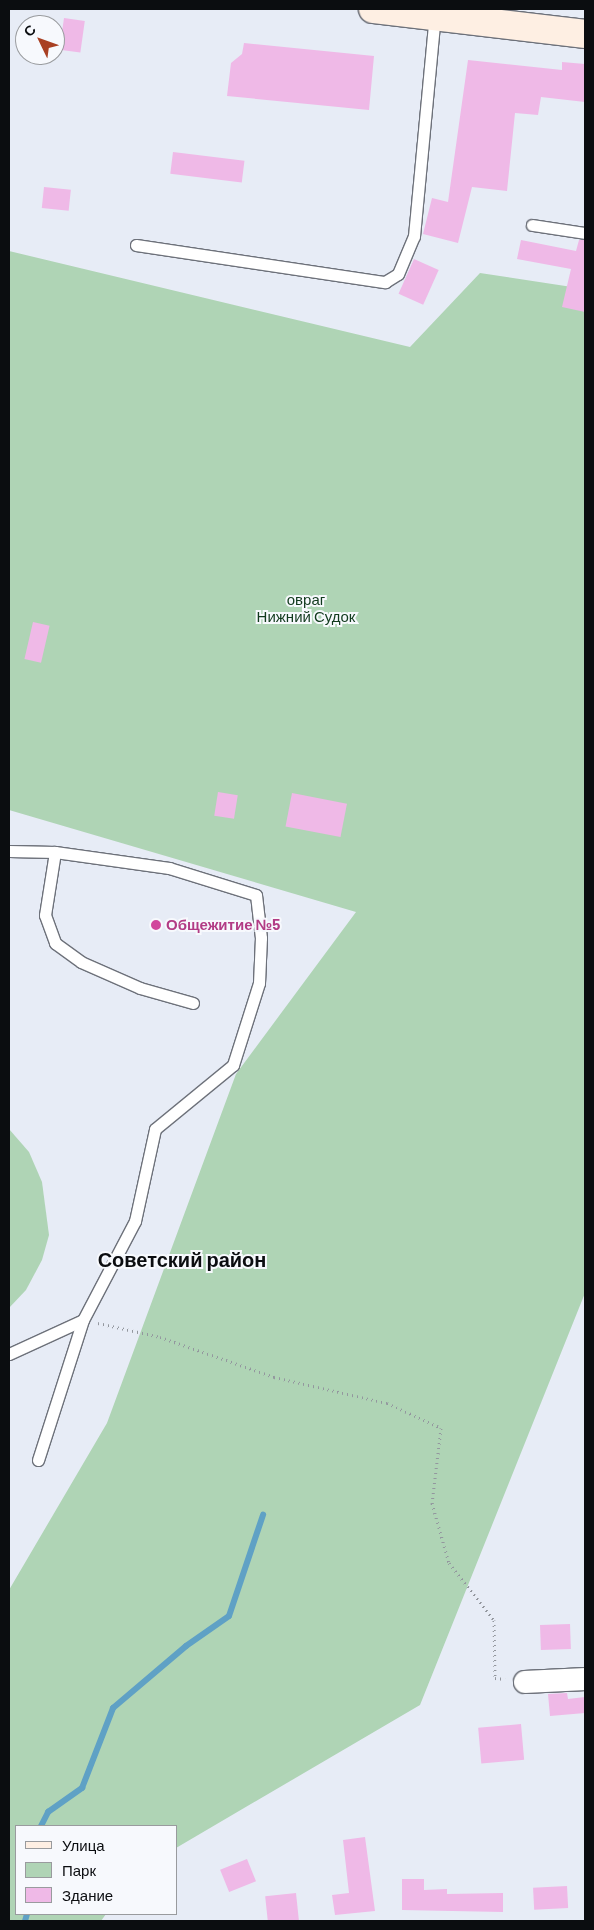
<!DOCTYPE html>
<html>
<head>
<meta charset="utf-8">
<style>
  body { margin:0 }
  #map { position:relative; width:594px; height:1930px; overflow:hidden; background:#e7ecf6; font-family:Barlow,sans-serif }
  div>[style] { position:absolute }
  .green>* { inset:0; background:#afd4b5 }
  .stream>* { height:6px; margin:-3px; padding:0 3px; transform-origin:3px; border-radius:3px; background:#5fa1c5 }
  .building>* { inset:0; background:#efb9e7; transform-origin:0 0 }
  .path>* { height:3px; margin-top:-1.5px; transform-origin:0; background:repeating-linear-gradient(90deg,#93979e 0 1px,transparent 0 5px) }
  .roads { filter:drop-shadow(1px 0 #6d717a) drop-shadow(-1px 0 #6d717a) drop-shadow(0 1px #6d717a) drop-shadow(0 -1px #6d717a) }
  .lane>* { height:11px; margin:-5.5px; padding:0 5.5px; transform-origin:5.5px; border-radius:5.5px; background:#fff }
  .street>* { height:22px; margin:-11px; padding:0 11px; transform-origin:11px; border-radius:11px; background:#fff }
  .secondary>* { height:28px; margin:-14px; padding:0 14px; transform-origin:14px; border-radius:14px; background:#feefe3 }
  .dots>* { width:14px; height:14px; translate:-50% -50%; box-sizing:border-box; border:2px solid #f7f9fd; border-radius:50% }
  span { translate:-50% -50%; white-space:nowrap; text-align:center; line-height:1.15; -webkit-text-stroke:4px #f7f9fd; paint-order:stroke }
  .park-label { font-size:15px; color:#123b1e }
  .hotel-label { font-size:15px; color:#b23c85; font-weight:700 }
  .left { translate:0 -50%; text-align:left }
  .district-label { font-size:20px; color:#0b0d10; font-weight:700 }
  .frame { position:absolute; inset:0; border:10px solid #0b0d10; pointer-events:none }
  .legend { position:absolute; left:15px; top:1825px; width:162px; height:90px; box-sizing:border-box; background:#f7f9fd; border:1px solid #999b9e; margin:0; padding:6px 9px; list-style:none; font-size:15px; color:#0b0d10 }
  .legend li { display:flex; align-items:center; gap:10px; height:25px }
  .legend b { width:25px; border:1px solid #999b9e }
  .north { position:absolute; left:15px; top:15px; width:50px; height:50px; box-sizing:border-box; background:#f7f9fd; border:1px solid #999b9e; border-radius:50%; rotate:312deg; font-size:14px; font-weight:700; line-height:20px; text-align:center; color:#0b0d10 }
  .north::after { content:''; display:block; margin:auto; width:18px; height:22px; background:#a94023; clip-path:polygon(50% 0,100% 100%,50% 72%,0 100%) }
</style>
</head>
<body>
<div id="map">
  <div class="green">
    <i style="clip-path:polygon(9px 251px,410px 347px,480px 273px,585px 289px,585px 1293px,420px 1705px,176px 1848px,176px 1826px,16px 1826px,16px 1914px,106px 1914px,101px 1921px,9px 1921px,9px 1590px,107px 1423px,236px 1074px,356px 912px,9px 810px)"></i>
    <i style="clip-path:polygon(9px 1129px,29px 1152px,42px 1182px,49px 1235px,42px 1260px,26px 1290px,9px 1308px)"></i>
  </div>
  <div class="stream">
    <i style="left:41px;top:1826px;width:16px;rotate:-63deg"></i>
    <i style="left:48px;top:1812px;width:42px;rotate:-35.2deg"></i>
    <i style="left:82px;top:1788px;width:86px;rotate:-68.8deg"></i>
    <i style="left:113px;top:1708px;width:96px;rotate:-40.3deg"></i>
    <i style="left:186px;top:1646px;width:52px;rotate:-34.9deg"></i>
    <i style="left:229px;top:1616px;width:107px;rotate:-71.4deg"></i>
    <i style="left:25px;top:1921px;width:7px;rotate:-74deg"></i>
  </div>
  <div class="building">
    <i style="left:64px;top:18px;width:21px;height:32px;rotate:8deg"></i>
    <i style="clip-path:polygon(244px 43px,374px 56px,369px 110px,227px 96px,231px 63px,242px 54px)"></i>
    <i style="clip-path:polygon(468px 60px,562px 70px,562px 62px,585px 64px,585px 102px,541px 97px,538px 115px,515px 113px,507px 191px,472px 187px,458px 243px,423px 234px,432px 198px,448px 202px)"></i>
    <i style="left:173px;top:152px;width:72px;height:22px;rotate:7deg"></i>
    <i style="left:44px;top:187px;width:27px;height:21px;rotate:6deg"></i>
    <i style="clip-path:polygon(521px 240px,576px 251px,579px 240px,585px 240px,585px 312px,562px 307px,571px 269px,517px 259px)"></i>
    <i style="left:414px;top:259px;width:27px;height:38px;rotate:24deg"></i>
    <i style="left:33px;top:622px;width:17px;height:38px;rotate:13deg"></i>
    <i style="left:218px;top:792px;width:20px;height:24px;rotate:9deg"></i>
    <i style="left:292px;top:793px;width:56px;height:34px;rotate:11deg"></i>
    <i style="left:570px;top:1624px;width:25px;height:30px;rotate:88deg"></i>
    <i style="clip-path:polygon(567px 1693px,568px 1699px,585px 1697px,585px 1713px,550px 1716px,548px 1694px)"></i>
    <i style="left:521px;top:1724px;width:36px;height:43px;rotate:85deg"></i>
    <i style="clip-path:polygon(365px 1837px,375px 1911px,335px 1915px,332px 1895px,349px 1893px,343px 1840px)"></i>
    <i style="left:247px;top:1859px;width:24px;height:29px;rotate:68deg"></i>
    <i style="clip-path:polygon(402px 1879px,424px 1879px,424px 1890px,447px 1889px,447px 1894px,503px 1893px,503px 1912px,402px 1910px)"></i>
    <i style="left:567px;top:1886px;width:22px;height:34px;rotate:87deg"></i>
    <i style="left:296px;top:1893px;width:28px;height:31px;rotate:84deg"></i>
  </div>
  <div class="path">
    <i style="left:98px;top:1323px;width:64px;rotate:12.7deg"></i>
    <i style="left:160px;top:1337px;width:121px;rotate:19.3deg"></i>
    <i style="left:274px;top:1377px;width:116px;rotate:13deg"></i>
    <i style="left:387px;top:1403px;width:60px;rotate:24.8deg"></i>
    <i style="left:441px;top:1428px;width:76px;rotate:96.8deg"></i>
    <i style="left:432px;top:1503px;width:62px;rotate:74.2deg"></i>
    <i style="left:449px;top:1563px;width:73px;rotate:51.7deg"></i>
    <i style="left:494px;top:1620px;width:58px;rotate:89deg"></i>
    <i style="left:495px;top:1678px;width:10px;rotate:6deg"></i>
  </div>
  <div class="roads">
    <div class="lane">
      <i style="left:532px;top:225px;width:54px;rotate:8.6deg"></i>
      <i style="left:136px;top:245px;width:252px;rotate:8.5deg"></i>
      <i style="left:385px;top:282px;width:15px;rotate:-32deg"></i>
      <i style="left:398px;top:274px;width:41px;rotate:-67.2deg"></i>
      <i style="left:414px;top:236px;width:222px;rotate:-84.6deg"></i>
      <i style="left:9px;top:851px;width:46px;rotate:1.2deg"></i>
      <i style="left:55px;top:852px;width:64px;rotate:99deg"></i>
      <i style="left:45px;top:915px;width:30px;rotate:70deg"></i>
      <i style="left:55px;top:943px;width:32px;rotate:36deg"></i>
      <i style="left:81px;top:962px;width:64px;rotate:23.8deg"></i>
      <i style="left:140px;top:988px;width:55px;rotate:15.8deg"></i>
      <i style="left:9px;top:1354px;width:81px;rotate:-24.7deg"></i>
      <i style="left:38px;top:1460px;width:147px;rotate:-72.2deg"></i>
      <i style="left:83px;top:1320px;width:112px;rotate:-62.3deg"></i>
      <i style="left:135px;top:1221px;width:94px;rotate:-77.7deg"></i>
      <i style="left:155px;top:1129px;width:101px;rotate:-39.4deg"></i>
      <i style="left:233px;top:1065px;width:86px;rotate:-72.4deg"></i>
      <i style="left:259px;top:983px;width:45px;rotate:-87.5deg"></i>
      <i style="left:261px;top:938px;width:43px;rotate:-96.6deg"></i>
      <i style="left:256px;top:895px;width:91px;rotate:-162.8deg"></i>
      <i style="left:169px;top:868px;width:115px;rotate:-172deg"></i>
    </div>
    <div class="street">
      <i style="left:525px;top:1682px;width:60px;rotate:-2.9deg"></i>
    </div>
    <div class="secondary">
      <i style="left:373px;top:9px;width:213px;rotate:6.7deg"></i>
    </div>
  </div>
  <div class="dots">
    <i style="left:156px;top:925px;background:#d1479c"></i>
  </div>
  <div class="park-label">
    <span style="left:306px;top:608px">овраг<br>Нижний Судок</span>
  </div>
  <div class="hotel-label">
    <span class="left" style="left:166px;top:925px">Общежитие №5</span>
  </div>
  <div class="district-label">
    <span style="left:182px;top:1259px">Советский район</span>
  </div>
  <div class="frame"></div>
  <ul class="legend">
  <li><b style="height:6px;background:#feefe3"></b>Улица</li>
  <li><b style="height:14px;background:#afd4b5"></b>Парк</li>
  <li><b style="height:14px;background:#efb9e7"></b>Здание</li>
  </ul>
  <div class="north">С</div>
</div>
</body>
</html>
